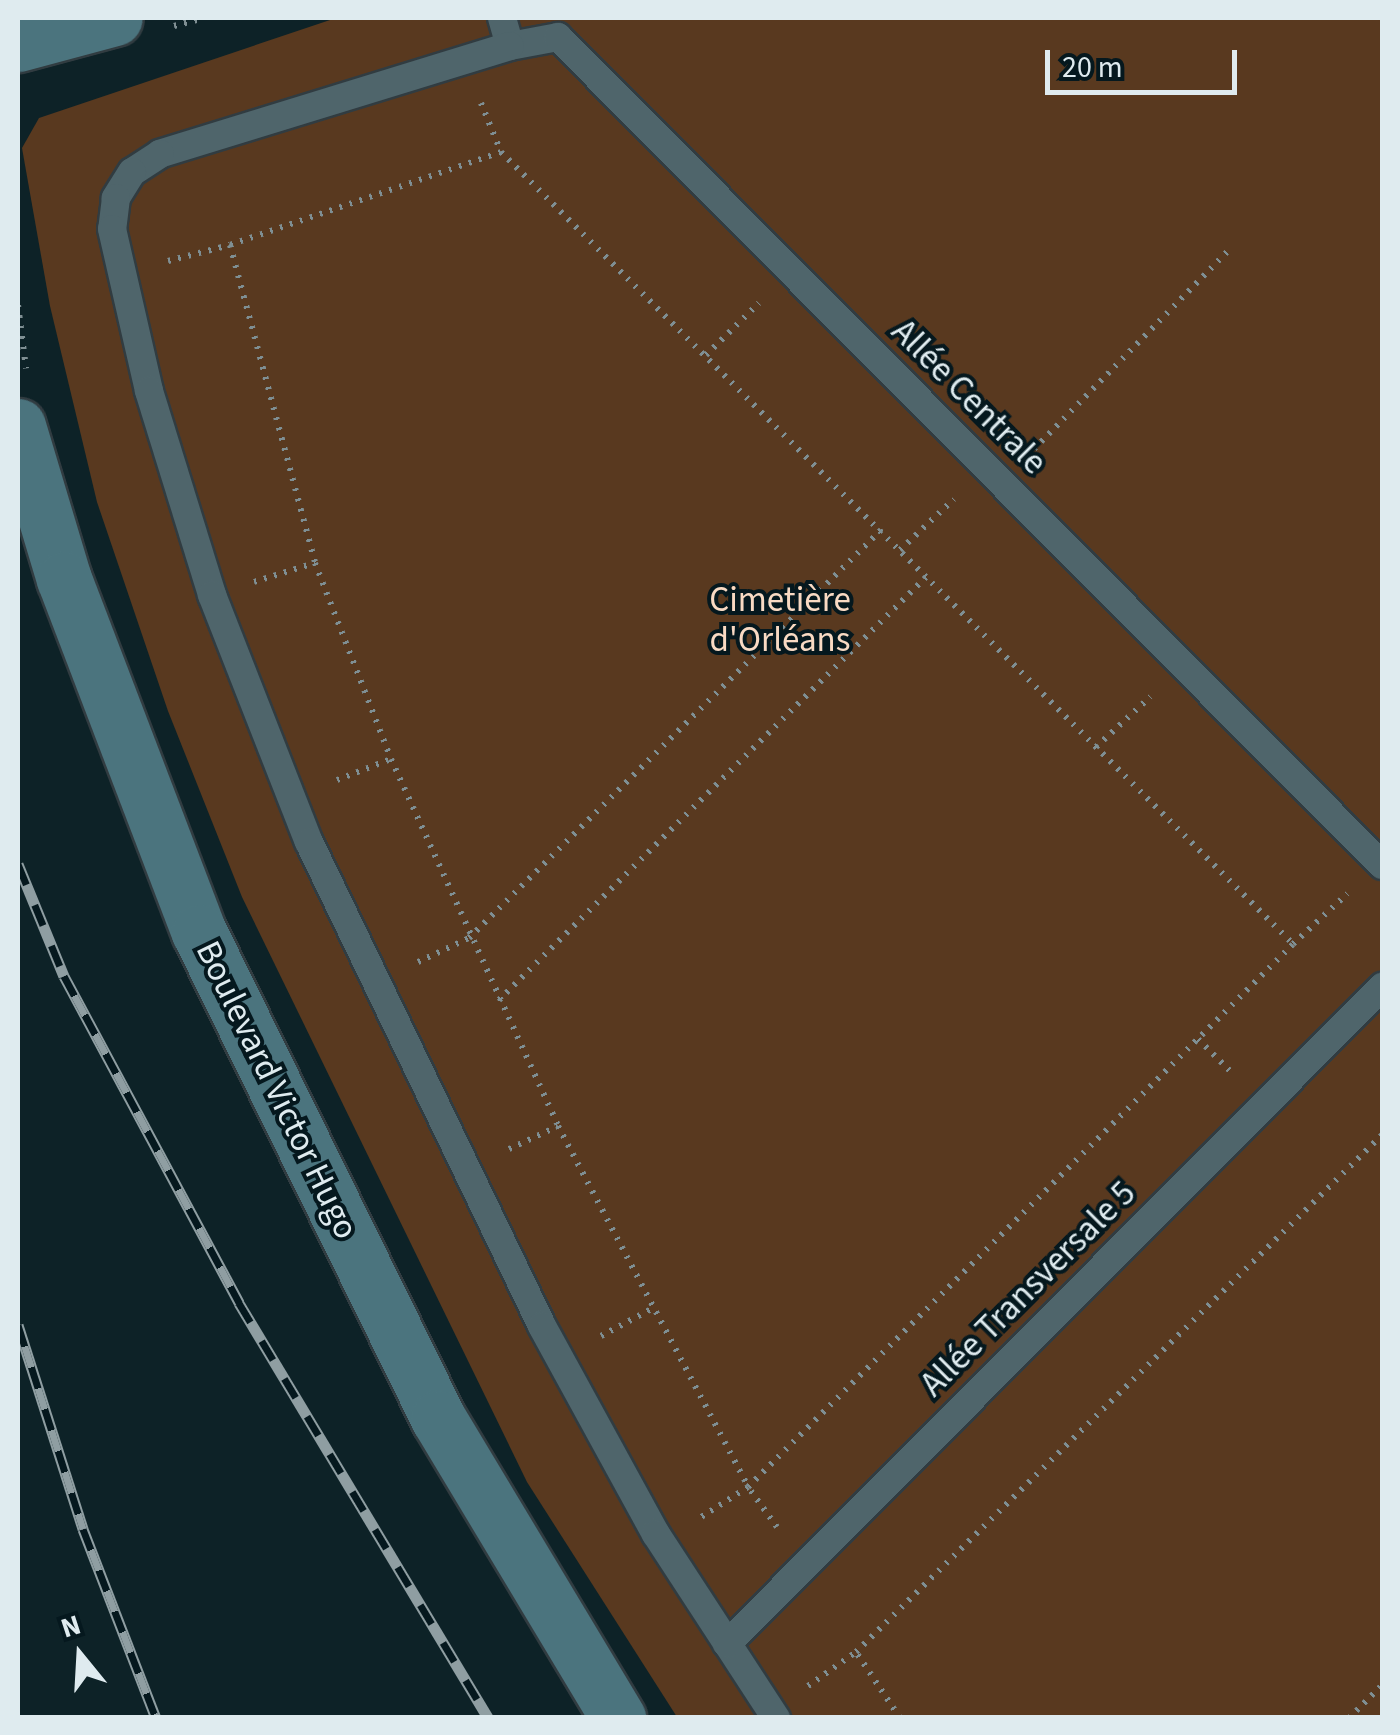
<!DOCTYPE html>
<html>
<head>
<meta charset="utf-8">
<style>
  body { margin:0 }
  #map { position:relative; width:1400px; height:1735px; overflow:hidden; background:#0d2227; font-family:"Source Sans 3",sans-serif }
  div>[style] { position:absolute }
  .green>* { inset:0; background:#59391f }
  .path>* { height:6px; margin-top:-3px; transform-origin:0; background:repeating-linear-gradient(90deg,#7f8f93 0 2.5px,transparent 0 10.5px) }
  .roads { filter:drop-shadow(2px 0 #313c41) drop-shadow(-2px 0 #313c41) drop-shadow(0 2px #313c41) drop-shadow(0 -2px #313c41) }
  .lane>* { height:28px; margin:-14px; padding:0 14px; transform-origin:14px; border-radius:14px; background:#4f656b }
  .secondary>* { height:55px; margin:-27.5px; padding:0 27.5px; transform-origin:27.5px; border-radius:27.5px; background:#4b747e }
  .rail>* { height:11px; margin-top:-5.5px; transform-origin:0; background:repeating-linear-gradient(90deg,#05181e 0 22px,#8f9ea2 0 44px); box-sizing:border-box; border-block:2px solid #8f9ea2 }
  span { translate:-50% -50%; white-space:nowrap; text-align:center; line-height:1.15; -webkit-text-stroke:8px #05181e; paint-order:stroke }
  .street-label { font-size:35px; color:#dfebef }
  .park-label { font-size:35px; color:#f9dac3 }
  .frame { position:absolute; inset:0; border:20px solid #dfebef; pointer-events:none }
  .north { position:absolute; left:30px; top:1605px; width:100px; height:100px; -webkit-text-stroke:8px #05181e; paint-order:stroke; rotate:342deg; font-size:28px; font-weight:700; line-height:40px; text-align:center; color:#dfebef }
  .north::after { content:''; display:block; margin:auto; width:35px; height:45px; background:#dfebef; clip-path:polygon(50% 0,100% 100%,50% 72%,0 100%) }
  .scale { position:absolute; left:1045px; top:50px; width:192px; height:45px; box-sizing:border-box; border:5px solid #dfebef; border-top:0; padding-left:12px; font-size:30px; line-height:35px; white-space:nowrap; color:#dfebef; -webkit-text-stroke:8px #05181e; paint-order:stroke }
</style>
</head>
<body>
<div id="map">
  <div class="green">
    <i style="clip-path:polygon(336px 18px,1382px 18px,1382px 1717px,677px 1717px,527px 1482px,242px 897px,168px 711px,97px 502px,50px 306px,22px 148px,39px 118px)"></i>
  </div>
  <div class="path">
    <i style="left:174px;top:26px;width:30px;rotate:-15deg"></i>
    <i style="left:481px;top:103px;width:53px;rotate:67.8deg"></i>
    <i style="left:501px;top:152px;width:1120px;rotate:45deg"></i>
    <i style="left:1293px;top:944px;width:74px;rotate:-42.8deg"></i>
    <i style="left:501px;top:152px;width:287px;rotate:161.1deg"></i>
    <i style="left:230px;top:245px;width:329px;rotate:75deg"></i>
    <i style="left:315px;top:563px;width:210px;rotate:68.8deg"></i>
    <i style="left:391px;top:759px;width:403px;rotate:65.5deg"></i>
    <i style="left:558px;top:1126px;width:408px;rotate:62.2deg"></i>
    <i style="left:748px;top:1487px;width:56px;rotate:147.4deg"></i>
    <i style="left:168px;top:261px;width:64px;rotate:-14.5deg"></i>
    <i style="left:18px;top:305px;width:64px;rotate:82.8deg"></i>
    <i style="left:706px;top:355px;width:74px;rotate:-44.5deg"></i>
    <i style="left:1034px;top:449px;width:279px;rotate:-45.6deg"></i>
    <i style="left:900px;top:550px;width:74px;rotate:-43.4deg"></i>
    <i style="left:254px;top:582px;width:64px;rotate:-17.3deg"></i>
    <i style="left:1096px;top:747px;width:74px;rotate:-42.8deg"></i>
    <i style="left:337px;top:780px;width:58px;rotate:-21.3deg"></i>
    <i style="left:418px;top:962px;width:56px;rotate:-25.2deg"></i>
    <i style="left:469px;top:938px;width:580px;rotate:-44.72deg"></i>
    <i style="left:499px;top:1000px;width:602px;rotate:-44.73deg"></i>
    <i style="left:1198px;top:1039px;width:48px;rotate:45deg"></i>
    <i style="left:509px;top:1149px;width:54px;rotate:-25.1deg"></i>
    <i style="left:601px;top:1336px;width:59px;rotate:-28.3deg"></i>
    <i style="left:777px;top:1527px;width:49px;rotate:-125.9deg"></i>
    <i style="left:748px;top:1487px;width:769px;rotate:-44.89deg"></i>
    <i style="left:808px;top:1686px;width:59px;rotate:-35.3deg"></i>
    <i style="left:900px;top:1718px;width:79px;rotate:-123.7deg"></i>
    <i style="left:856px;top:1652px;width:738px;rotate:-44.51deg"></i>
    <i style="left:1349px;top:1718px;width:47px;rotate:-45deg"></i>
  </div>
  <div class="roads">
    <div class="lane">
      <i style="left:502px;top:18px;width:29px;rotate:74deg"></i>
      <i style="left:510px;top:46px;width:49px;rotate:-10.6deg"></i>
      <i style="left:558px;top:37px;width:1168px;rotate:45.14deg"></i>
      <i style="left:510px;top:46px;width:366px;rotate:162.9deg"></i>
      <i style="left:160px;top:154px;width:33px;rotate:147deg"></i>
      <i style="left:132px;top:172px;width:31px;rotate:122deg"></i>
      <i style="left:116px;top:198px;width:31px;rotate:97deg"></i>
      <i style="left:112px;top:229px;width:166px;rotate:77.1deg"></i>
      <i style="left:149px;top:391px;width:214px;rotate:72.8deg"></i>
      <i style="left:212px;top:595px;width:265px;rotate:68.6deg"></i>
      <i style="left:309px;top:842px;width:537px;rotate:64.29deg"></i>
      <i style="left:542px;top:1326px;width:237px;rotate:61.3deg"></i>
      <i style="left:656px;top:1534px;width:220px;rotate:56.9deg"></i>
      <i style="left:727px;top:1644px;width:928px;rotate:-45.09deg"></i>
    </div>
    <div class="secondary">
      <i style="left:18px;top:44px;width:100px;rotate:-15deg"></i>
      <i style="left:18px;top:426px;width:160px;rotate:73.3deg"></i>
      <i style="left:64px;top:579px;width:378px;rotate:69.1deg"></i>
      <i style="left:199px;top:932px;width:542px;rotate:63.81deg"></i>
      <i style="left:438px;top:1418px;width:350px;rotate:59deg"></i>
    </div>
  </div>
  <div class="rail">
    <i style="left:18px;top:864px;width:121px;rotate:67.7deg"></i>
    <i style="left:64px;top:976px;width:371px;rotate:61.8deg"></i>
    <i style="left:239px;top:1303px;width:484px;rotate:59deg"></i>
    <i style="left:18px;top:1325px;width:214px;rotate:72.3deg"></i>
    <i style="left:83px;top:1529px;width:203px;rotate:68.9deg"></i>
  </div>
  <div class="street-label">
    <span style="left:969px;top:397px;rotate:45deg">Allée Centrale</span>
    <span style="left:277px;top:1090px;rotate:64deg">Boulevard Victor Hugo</span>
    <span style="left:1028px;top:1289px;rotate:-45deg">Allée Transversale 5</span>
  </div>
  <div class="park-label">
    <span style="left:780px;top:620px">Cimetière<br>d'Orléans</span>
  </div>
  <div class="frame"></div>
  <div class="north">N</div>
  <div class="scale">20 m</div>
</div>
</body>
</html>
